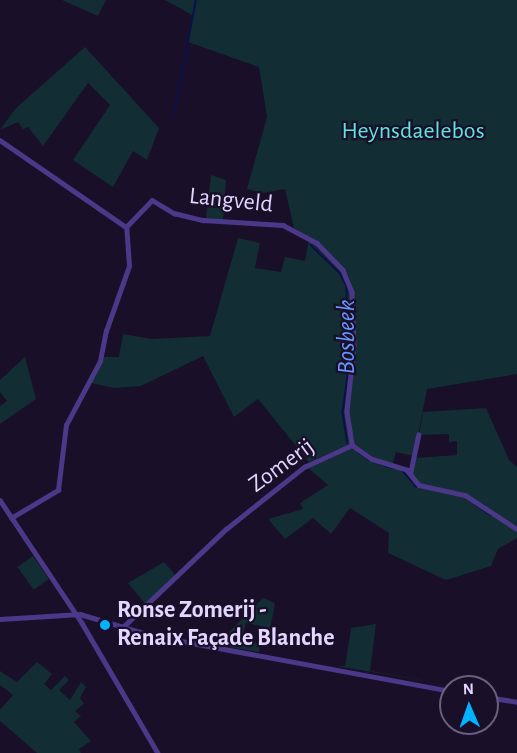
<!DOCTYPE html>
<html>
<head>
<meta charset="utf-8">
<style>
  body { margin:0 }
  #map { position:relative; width:517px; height:753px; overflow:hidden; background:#190f29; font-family:"Alegreya Sans",sans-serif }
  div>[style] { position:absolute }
  .green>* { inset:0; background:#122d33; transform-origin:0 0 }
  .stream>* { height:1.5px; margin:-0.75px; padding:0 0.75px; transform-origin:0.75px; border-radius:0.75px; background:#081248 }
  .minor>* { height:4.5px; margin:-2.25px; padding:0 2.25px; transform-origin:2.25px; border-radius:2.25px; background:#4c3889 }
  .dots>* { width:16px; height:16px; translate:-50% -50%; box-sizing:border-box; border:3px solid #190f29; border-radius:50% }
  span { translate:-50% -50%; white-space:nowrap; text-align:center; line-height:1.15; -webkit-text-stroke:4.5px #190f29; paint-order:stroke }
  .park-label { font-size:24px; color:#5de5df }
  .street-label { font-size:24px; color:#e3d6ff }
  .poi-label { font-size:24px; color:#e3d6ff; font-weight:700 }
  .left { translate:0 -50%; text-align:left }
  .water-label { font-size:26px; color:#6497ff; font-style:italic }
  .north { position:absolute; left:439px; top:675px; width:60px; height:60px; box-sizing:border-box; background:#190f29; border:2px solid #6a5f7f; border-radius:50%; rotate:358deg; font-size:16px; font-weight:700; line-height:24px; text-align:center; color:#e3d6ff }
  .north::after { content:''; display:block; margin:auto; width:21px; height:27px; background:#02b2ff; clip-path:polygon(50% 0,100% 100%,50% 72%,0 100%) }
</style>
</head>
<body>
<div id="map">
  <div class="green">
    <i style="clip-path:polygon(62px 0,106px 0,98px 16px)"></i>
    <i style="clip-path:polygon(165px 0,517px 0,517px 374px,427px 389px,414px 456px,396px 452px,392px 465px,370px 457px,355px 445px,348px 413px,355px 345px,353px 291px,348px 275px,313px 239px,294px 228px,285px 189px,263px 193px,247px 189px,267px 117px,259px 67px,188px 42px,192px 15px)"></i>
    <i style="clip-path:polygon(85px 47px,159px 128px,147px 160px,133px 151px,113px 187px,73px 160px,110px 105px,88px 83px,43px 146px,28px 127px,23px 129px,18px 122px,0 130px,15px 109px)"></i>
    <i style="clip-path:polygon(211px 175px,226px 180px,223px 221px,206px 218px)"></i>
    <i style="clip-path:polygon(238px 238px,260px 243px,255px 268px,281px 272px,285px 257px,305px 261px,309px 240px,343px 273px,352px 292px,352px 359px,345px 411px,350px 444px,309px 462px,258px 399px,234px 417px,203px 356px,141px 386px,114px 388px,91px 383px,103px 357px,119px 357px,123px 334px,152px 339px,210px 336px)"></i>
    <i style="clip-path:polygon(25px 357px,36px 399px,0 424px,0 406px,7px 401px,0 392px,0 380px)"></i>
    <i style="clip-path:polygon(486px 408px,509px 460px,517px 467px,517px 527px,461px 492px,420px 485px,412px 474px,416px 458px,457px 455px,457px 441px,449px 442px,449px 434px,419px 435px,423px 412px)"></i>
    <i style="clip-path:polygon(349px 448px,404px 470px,417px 486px,455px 492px,469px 499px,517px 530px,517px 538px,498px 549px,491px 566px,446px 580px,388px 553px,389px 533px,350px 508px,331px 534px,313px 518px,285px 539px,268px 519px,303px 509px,300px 503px,328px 485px,307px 467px)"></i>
    <i style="left:33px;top:556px;width:28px;height:19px;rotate:55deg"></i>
    <i style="clip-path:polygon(164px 562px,177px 577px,146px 605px,128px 583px)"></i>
    <i style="clip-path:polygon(263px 598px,275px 603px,269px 635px,264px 635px,265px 627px,246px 623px,243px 634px,252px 636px,251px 640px,260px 645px,259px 652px,216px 645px)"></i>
    <i style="clip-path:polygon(376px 624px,370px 671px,460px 687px,337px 666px,345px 666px,351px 628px)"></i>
    <i style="clip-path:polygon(120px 629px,153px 640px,141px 646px,122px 639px,118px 634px)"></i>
    <i style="clip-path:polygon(37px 662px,52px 674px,44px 684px,51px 690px,65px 676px,69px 680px,59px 690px,70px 700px,81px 682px,86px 687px,80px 698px,84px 704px,75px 711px,81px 716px,74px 722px,91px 741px,79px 749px,81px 753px,37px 753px,0 721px,0 710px,13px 695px,0 685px,0 671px,17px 682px)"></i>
  </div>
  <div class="stream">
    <i style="left:174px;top:114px;width:116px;rotate:-79.1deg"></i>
    <i style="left:311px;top:245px;width:40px;rotate:44deg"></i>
    <i style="left:340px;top:273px;width:15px;rotate:62deg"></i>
    <i style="left:347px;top:286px;width:91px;rotate:89.4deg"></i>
    <i style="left:348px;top:377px;width:36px;rotate:98deg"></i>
    <i style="left:343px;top:413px;width:30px;rotate:81deg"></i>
    <i style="left:358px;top:452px;width:14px;rotate:34deg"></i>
    <i style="left:374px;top:462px;width:19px;rotate:18deg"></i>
    <i style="left:403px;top:471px;width:21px;rotate:49deg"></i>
    <i style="left:468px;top:499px;width:28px;rotate:35deg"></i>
  </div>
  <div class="minor">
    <i style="left:0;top:140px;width:153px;rotate:34.6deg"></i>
    <i style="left:352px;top:445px;width:24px;rotate:35deg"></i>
    <i style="left:372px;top:459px;width:37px;rotate:17deg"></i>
    <i style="left:407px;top:470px;width:19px;rotate:51deg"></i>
    <i style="left:419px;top:485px;width:47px;rotate:12.3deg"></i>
    <i style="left:465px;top:495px;width:62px;rotate:33.2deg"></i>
    <i style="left:410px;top:474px;width:40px;rotate:-78deg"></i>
    <i style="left:0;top:500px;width:148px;rotate:56.3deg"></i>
    <i style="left:82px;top:623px;width:151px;rotate:59.7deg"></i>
    <i style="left:11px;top:518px;width:55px;rotate:-30.8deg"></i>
    <i style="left:58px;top:490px;width:65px;rotate:-83deg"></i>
    <i style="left:66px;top:425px;width:72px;rotate:-62deg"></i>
    <i style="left:100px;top:361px;width:31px;rotate:-79deg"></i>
    <i style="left:106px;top:331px;width:69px;rotate:-70.5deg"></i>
    <i style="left:129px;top:266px;width:39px;rotate:-94deg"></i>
    <i style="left:126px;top:227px;width:37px;rotate:-46deg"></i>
    <i style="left:152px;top:200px;width:26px;rotate:31deg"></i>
    <i style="left:174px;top:213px;width:30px;rotate:14deg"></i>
    <i style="left:203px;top:220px;width:80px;rotate:3.6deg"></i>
    <i style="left:283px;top:225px;width:38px;rotate:28deg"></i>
    <i style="left:317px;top:243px;width:37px;rotate:46deg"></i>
    <i style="left:343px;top:270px;width:24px;rotate:68deg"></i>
    <i style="left:352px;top:292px;width:54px;rotate:87.9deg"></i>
    <i style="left:354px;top:346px;width:66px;rotate:96.1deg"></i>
    <i style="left:347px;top:412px;width:33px;rotate:81deg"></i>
    <i style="left:0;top:619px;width:80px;rotate:-3.6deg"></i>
    <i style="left:80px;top:614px;width:77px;rotate:16.6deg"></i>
    <i style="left:154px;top:636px;width:302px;rotate:10.5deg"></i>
    <i style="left:123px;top:627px;width:142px;rotate:-43.6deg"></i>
    <i style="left:226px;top:529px;width:100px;rotate:-38.5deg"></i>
    <i style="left:304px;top:467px;width:53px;rotate:-24.6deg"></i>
    <i style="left:487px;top:697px;width:30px;rotate:9deg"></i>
  </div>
  <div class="dots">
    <i style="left:105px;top:625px;background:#02b2ff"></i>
  </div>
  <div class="park-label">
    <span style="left:413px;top:132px">Heynsdaelebos</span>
  </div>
  <div class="street-label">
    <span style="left:231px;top:201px;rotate:6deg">Langveld</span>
    <span style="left:282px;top:466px;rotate:-36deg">Zomerij</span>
  </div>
  <div class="poi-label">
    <span class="left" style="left:117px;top:625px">Ronse Zomerij -<br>Renaix Façade Blanche</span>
  </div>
  <div class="water-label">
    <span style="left:347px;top:337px;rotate:-90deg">Bosbeek</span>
  </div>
  <div class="north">N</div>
</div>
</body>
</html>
